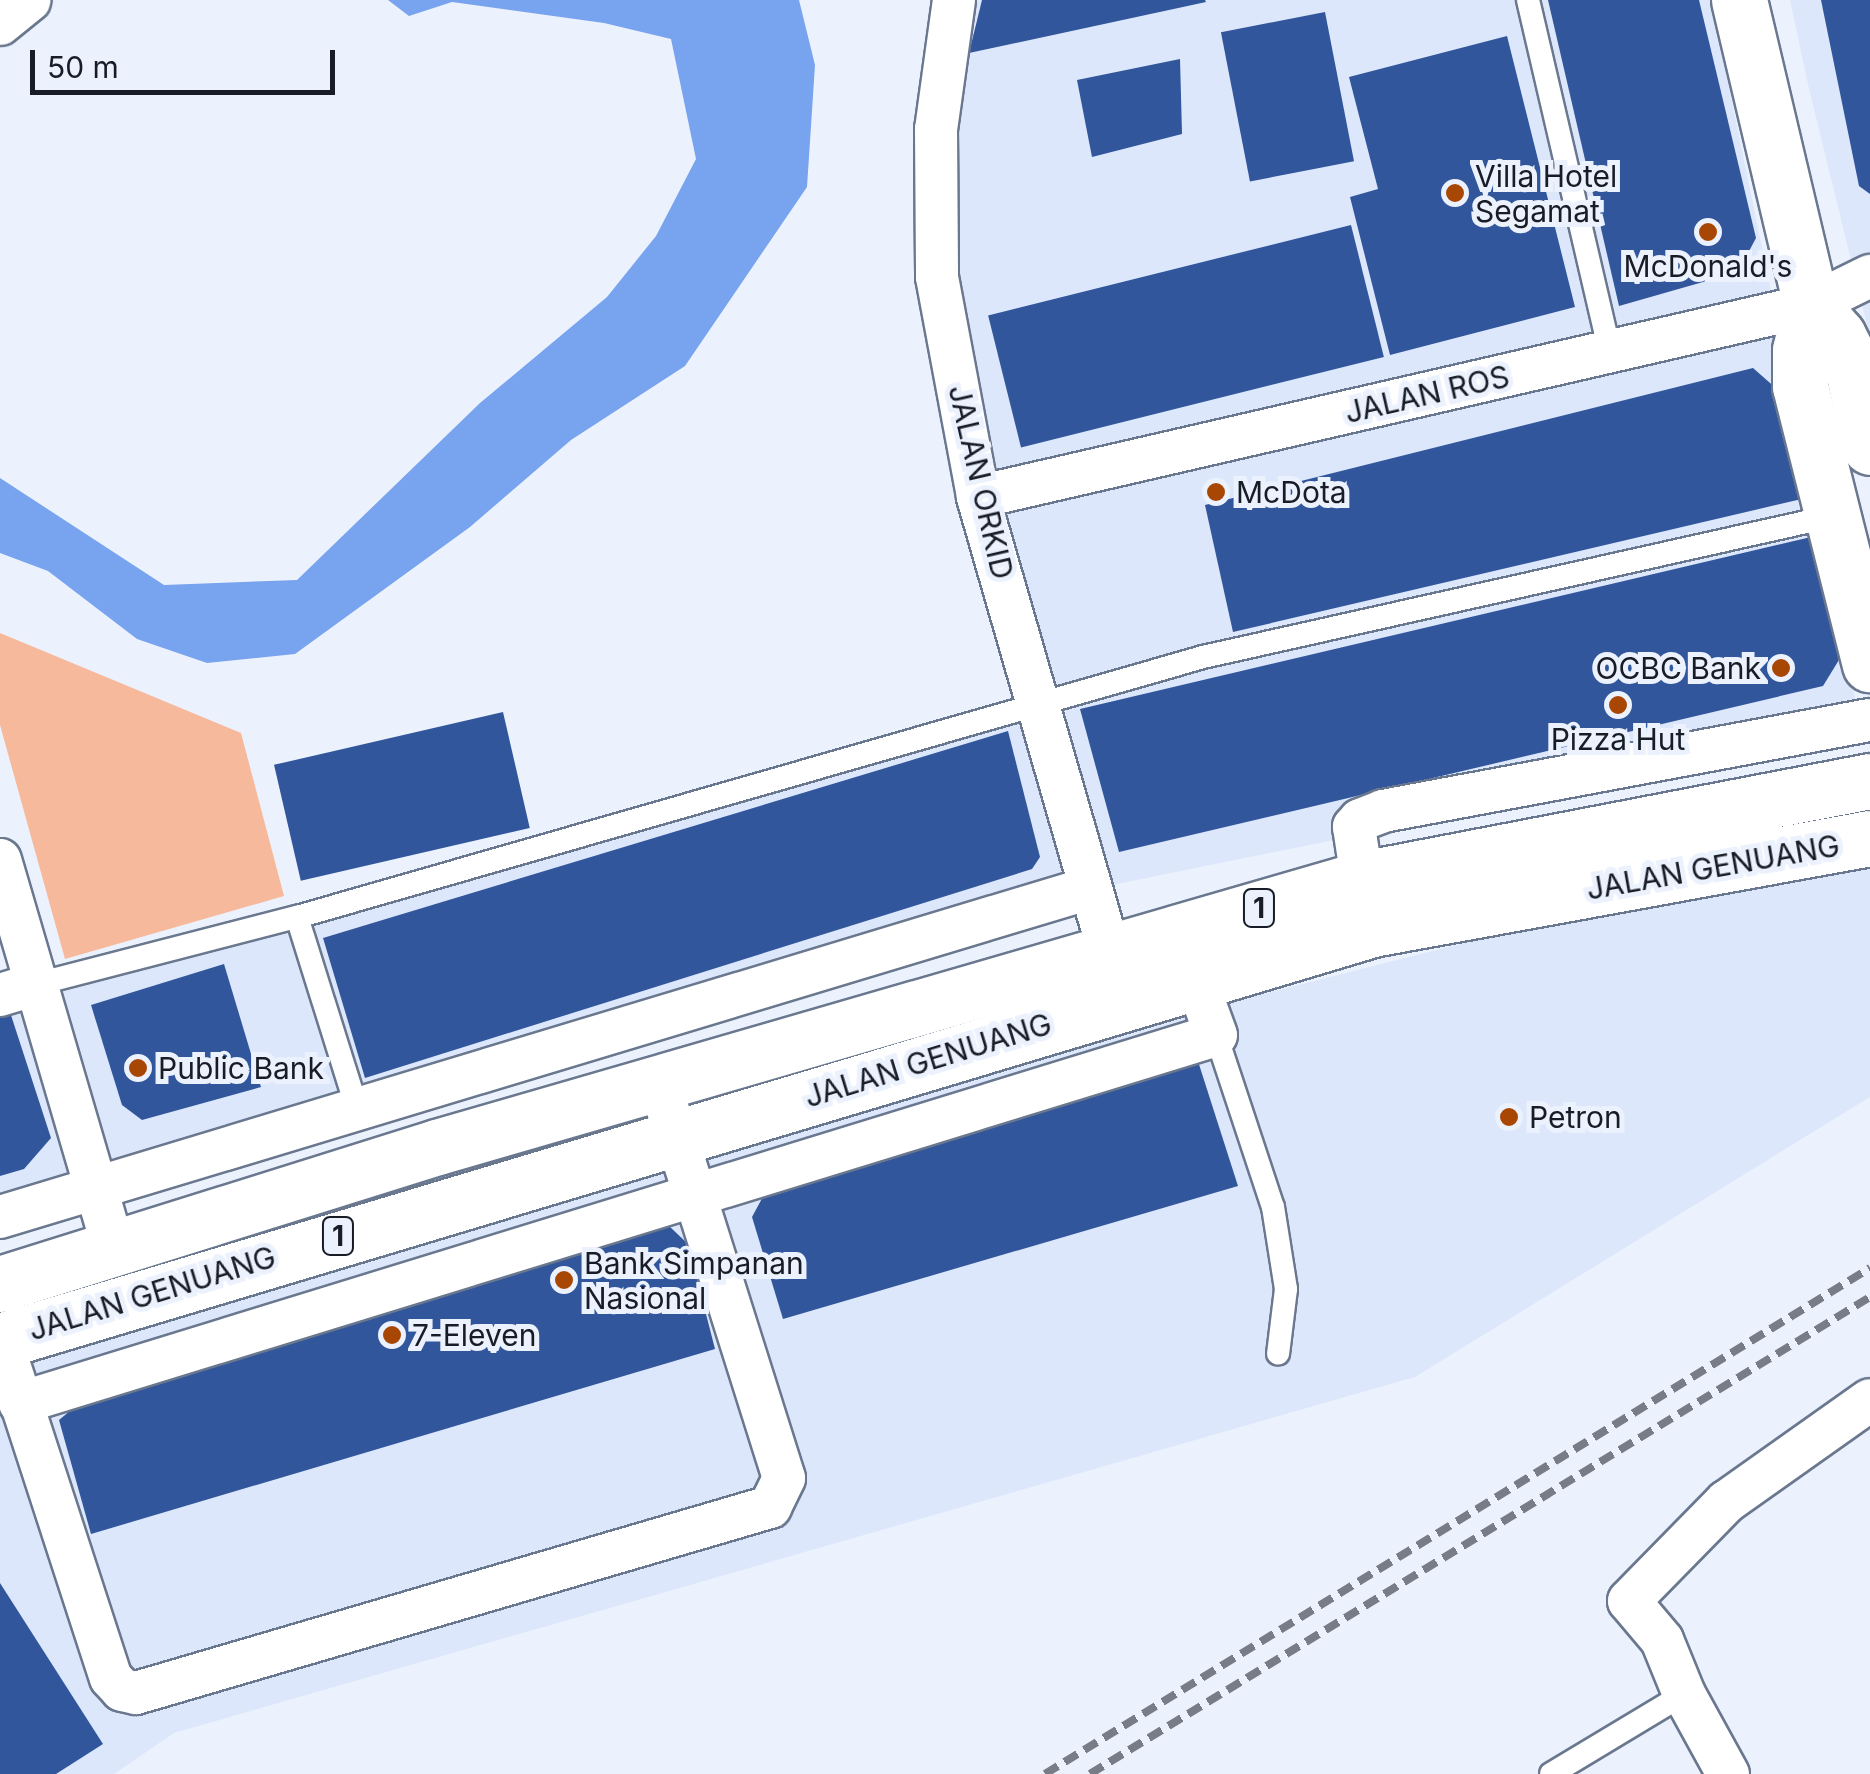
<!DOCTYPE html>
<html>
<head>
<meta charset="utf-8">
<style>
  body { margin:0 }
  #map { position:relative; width:1870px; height:1774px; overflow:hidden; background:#ecf2fd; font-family:Inter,sans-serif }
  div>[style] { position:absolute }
  .built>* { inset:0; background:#dce7fb }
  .green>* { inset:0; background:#f7b99c }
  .water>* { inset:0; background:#78a3ee }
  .building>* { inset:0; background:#31569b; transform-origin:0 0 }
  .roads { filter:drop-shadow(2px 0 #6a788f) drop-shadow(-2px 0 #6a788f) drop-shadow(0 2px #6a788f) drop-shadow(0 -2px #6a788f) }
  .lane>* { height:22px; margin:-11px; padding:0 11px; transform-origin:11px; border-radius:11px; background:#fff }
  .street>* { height:42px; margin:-21px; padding:0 21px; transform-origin:21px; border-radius:21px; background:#fff }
  .secondary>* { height:55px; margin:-27.5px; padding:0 27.5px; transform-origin:27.5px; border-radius:27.5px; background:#fff }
  .highway>* { height:55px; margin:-27.5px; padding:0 27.5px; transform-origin:27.5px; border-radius:27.5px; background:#fff }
  .rail>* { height:8px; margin-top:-4px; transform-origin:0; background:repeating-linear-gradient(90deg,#777c86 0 15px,transparent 0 23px) }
  .dots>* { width:28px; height:28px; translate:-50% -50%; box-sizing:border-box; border:5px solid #ecf2fd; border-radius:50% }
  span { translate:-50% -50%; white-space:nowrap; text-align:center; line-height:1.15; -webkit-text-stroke:10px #ecf2fd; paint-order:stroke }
  .shield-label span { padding:2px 8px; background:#ecf2fd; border:2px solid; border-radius:8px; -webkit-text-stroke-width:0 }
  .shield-label { font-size:28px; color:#171c26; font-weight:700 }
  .poi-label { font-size:30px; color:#171c26 }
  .left { translate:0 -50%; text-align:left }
  .right { translate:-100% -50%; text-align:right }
  .street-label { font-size:30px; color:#171c26 }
  .scale { position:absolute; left:30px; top:50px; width:305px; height:45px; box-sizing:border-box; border:5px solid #171c26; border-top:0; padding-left:12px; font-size:30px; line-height:35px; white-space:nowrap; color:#171c26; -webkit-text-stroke:8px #ecf2fd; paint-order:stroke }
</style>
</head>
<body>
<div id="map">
  <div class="built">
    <i style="clip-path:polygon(969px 0,1711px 0,1862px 733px,1107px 886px,987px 472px,952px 277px,951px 123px)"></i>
    <i style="clip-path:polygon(1790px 0,1870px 0,1870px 337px,1809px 89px)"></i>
    <i style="clip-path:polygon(1020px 700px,1080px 906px,0 1230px,0 979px,130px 952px)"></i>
    <i style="clip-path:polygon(1870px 868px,1870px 1097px,1415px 1377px,174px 1733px,114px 1774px,0 1774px,0 1368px,1251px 997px,1590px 911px)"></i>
  </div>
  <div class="green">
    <i style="clip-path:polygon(0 633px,241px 733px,284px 896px,65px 959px,0 725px)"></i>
  </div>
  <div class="water">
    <i style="clip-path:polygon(388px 0,799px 0,815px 65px,807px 187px,685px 366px,571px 440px,470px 527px,295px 654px,207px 663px,137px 639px,48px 571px,0 553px,0 478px,164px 585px,297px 580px,480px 403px,607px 297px,656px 236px,696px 159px,671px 39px,604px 23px,452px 2px,409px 16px)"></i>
  </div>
  <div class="building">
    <i style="clip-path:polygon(982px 0,1205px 0,1206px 2px,969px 53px)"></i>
    <i style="clip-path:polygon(1548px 0,1699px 0,1756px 238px,1738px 272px,1619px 306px)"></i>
    <i style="clip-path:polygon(1821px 0,1870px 0,1870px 194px,1859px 186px)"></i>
    <i style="left:1325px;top:12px;width:152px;height:106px;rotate:79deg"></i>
    <i style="clip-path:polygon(1507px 36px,1575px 307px,1390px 355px,1350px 197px,1378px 189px,1349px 77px)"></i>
    <i style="clip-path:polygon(1180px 59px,1182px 134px,1092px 157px,1077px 80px)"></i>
    <i style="left:1351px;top:225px;width:136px;height:374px;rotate:76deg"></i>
    <i style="clip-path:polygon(1753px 368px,1786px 397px,1806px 498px,1233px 632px,1205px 505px)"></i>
    <i style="clip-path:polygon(1811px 537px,1842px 655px,1823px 686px,1119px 852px,1080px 709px)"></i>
    <i style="left:503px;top:712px;width:119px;height:235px;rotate:77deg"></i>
    <i style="clip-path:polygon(1008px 731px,1040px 857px,1032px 869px,365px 1078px,323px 938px)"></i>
    <i style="clip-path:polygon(224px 964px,261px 1087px,142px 1120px,122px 1105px,91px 1005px)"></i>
    <i style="clip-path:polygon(9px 1009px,51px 1138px,24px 1169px,0 1176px,0 1012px)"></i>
    <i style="clip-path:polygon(1196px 1055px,1238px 1186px,783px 1319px,752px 1217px,772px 1180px)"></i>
    <i style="clip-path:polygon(668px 1225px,688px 1244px,715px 1349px,91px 1534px,59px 1420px,94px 1391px)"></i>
    <i style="clip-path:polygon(0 1583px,103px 1744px,56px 1774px,0 1774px)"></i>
  </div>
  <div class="roads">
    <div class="lane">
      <i style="left:1528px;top:0;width:361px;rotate:76.9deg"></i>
      <i style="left:297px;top:917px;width:200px;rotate:72.6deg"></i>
      <i style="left:37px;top:984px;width:268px;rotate:-14.5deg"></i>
      <i style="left:297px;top:917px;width:943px;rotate:-16.01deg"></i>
      <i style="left:1203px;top:657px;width:646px;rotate:-12.62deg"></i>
      <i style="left:1216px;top:1035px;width:181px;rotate:71.7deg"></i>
      <i style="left:1273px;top:1207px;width:83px;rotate:81deg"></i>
      <i style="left:1286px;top:1289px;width:65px;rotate:97deg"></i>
      <i style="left:1551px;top:1774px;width:155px;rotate:-31deg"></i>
    </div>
    <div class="street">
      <i style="left:954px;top:0;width:130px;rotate:97.9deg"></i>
      <i style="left:936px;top:129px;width:148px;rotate:89.6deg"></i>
      <i style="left:937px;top:277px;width:224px;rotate:79.4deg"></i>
      <i style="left:978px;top:497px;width:473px;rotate:73.9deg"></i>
      <i style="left:0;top:24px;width:38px;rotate:-39deg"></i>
      <i style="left:978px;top:497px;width:855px;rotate:-12.98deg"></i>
      <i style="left:1811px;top:305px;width:66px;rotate:-26.2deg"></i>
      <i style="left:0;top:860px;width:406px;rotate:73.7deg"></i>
      <i style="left:1362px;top:879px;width:53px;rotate:-98.7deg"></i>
      <i style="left:1354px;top:827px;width:9px;rotate:-49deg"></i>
      <i style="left:1360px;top:820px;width:25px;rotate:-21deg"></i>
      <i style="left:1383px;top:811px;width:495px;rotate:-10.6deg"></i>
      <i style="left:0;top:995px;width:39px;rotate:-17deg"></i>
      <i style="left:0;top:1217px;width:1139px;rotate:-16.8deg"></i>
      <i style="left:1px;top:1340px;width:355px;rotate:72deg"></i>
      <i style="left:111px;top:1678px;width:16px;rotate:47deg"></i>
      <i style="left:122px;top:1690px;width:14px;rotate:12deg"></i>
      <i style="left:136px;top:1693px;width:661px;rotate:-16.35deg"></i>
      <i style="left:770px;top:1507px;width:32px;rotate:-64deg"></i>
      <i style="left:784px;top:1478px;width:415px;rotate:-107.5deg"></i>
      <i style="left:20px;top:1403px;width:1251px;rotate:-17.1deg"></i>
      <i style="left:1216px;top:1035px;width:59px;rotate:-110deg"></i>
      <i style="left:1728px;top:1774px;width:91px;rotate:-118.8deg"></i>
      <i style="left:1684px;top:1694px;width:58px;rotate:-112.2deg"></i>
      <i style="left:1662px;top:1640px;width:51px;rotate:-130.2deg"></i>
      <i style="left:1629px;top:1601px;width:139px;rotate:-45.6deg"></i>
      <i style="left:1726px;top:1502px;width:176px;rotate:-35.3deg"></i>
    </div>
    <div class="secondary">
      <i style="left:1739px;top:0;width:313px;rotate:76.7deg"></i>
      <i style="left:1811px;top:305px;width:46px;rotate:103.7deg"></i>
      <i style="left:1800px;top:350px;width:36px;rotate:90deg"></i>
      <i style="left:1800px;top:386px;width:287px;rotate:75.9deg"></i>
      <i style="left:1811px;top:305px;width:41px;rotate:48.9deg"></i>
      <i style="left:1838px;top:336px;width:28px;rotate:63deg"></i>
      <i style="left:1851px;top:361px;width:88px;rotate:77.5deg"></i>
    </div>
    <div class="highway">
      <i style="left:0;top:1284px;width:458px;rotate:-17.4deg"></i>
      <i style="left:437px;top:1147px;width:963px;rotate:-16.16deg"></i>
      <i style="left:1362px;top:879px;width:517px;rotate:-10.92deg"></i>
      <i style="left:0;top:1341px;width:1433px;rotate:-16.71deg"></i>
      <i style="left:1372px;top:929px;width:506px;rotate:-10.36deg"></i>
    </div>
  </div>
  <div class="rail">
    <i style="left:1045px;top:1774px;width:968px;rotate:-31.52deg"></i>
    <i style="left:1090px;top:1774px;width:914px;rotate:-31.45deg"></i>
  </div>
  <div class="dots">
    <i style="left:1455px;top:193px;background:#a84604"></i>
    <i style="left:1708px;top:232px;background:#a84604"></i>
    <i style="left:1216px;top:492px;background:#a84604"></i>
    <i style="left:1781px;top:668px;background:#a84604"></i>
    <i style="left:1618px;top:705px;background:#a84604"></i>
    <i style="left:138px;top:1068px;background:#a84604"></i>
    <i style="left:1509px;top:1117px;background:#a84604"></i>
    <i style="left:564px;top:1280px;background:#a84604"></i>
    <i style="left:392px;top:1335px;background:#a84604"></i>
  </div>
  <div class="shield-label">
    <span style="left:1259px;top:908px">1</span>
    <span style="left:338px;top:1236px">1</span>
  </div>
  <div class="poi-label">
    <span class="left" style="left:1475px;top:193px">Villa Hotel<br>Segamat</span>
    <span style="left:1708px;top:266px">McDonald's</span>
    <span class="left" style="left:1236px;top:492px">McDota</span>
    <span class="right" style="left:1761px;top:668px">OCBC Bank</span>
    <span style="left:1618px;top:739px">Pizza Hut</span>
    <span class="left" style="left:158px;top:1068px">Public Bank</span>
    <span class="left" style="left:1529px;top:1117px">Petron</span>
    <span class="left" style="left:584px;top:1280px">Bank Simpanan<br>Nasional</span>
    <span class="left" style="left:412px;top:1335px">7-Eleven</span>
  </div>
  <div class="street-label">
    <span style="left:1427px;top:394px;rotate:-13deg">JALAN ROS</span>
    <span style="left:981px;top:482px;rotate:77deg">JALAN ORKID</span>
    <span style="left:1713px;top:867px;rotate:-10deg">JALAN GENUANG</span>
    <span style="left:928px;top:1060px;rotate:-17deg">JALAN GENUANG</span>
    <span style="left:152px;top:1293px;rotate:-17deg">JALAN GENUANG</span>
  </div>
  <div class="scale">50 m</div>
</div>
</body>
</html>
